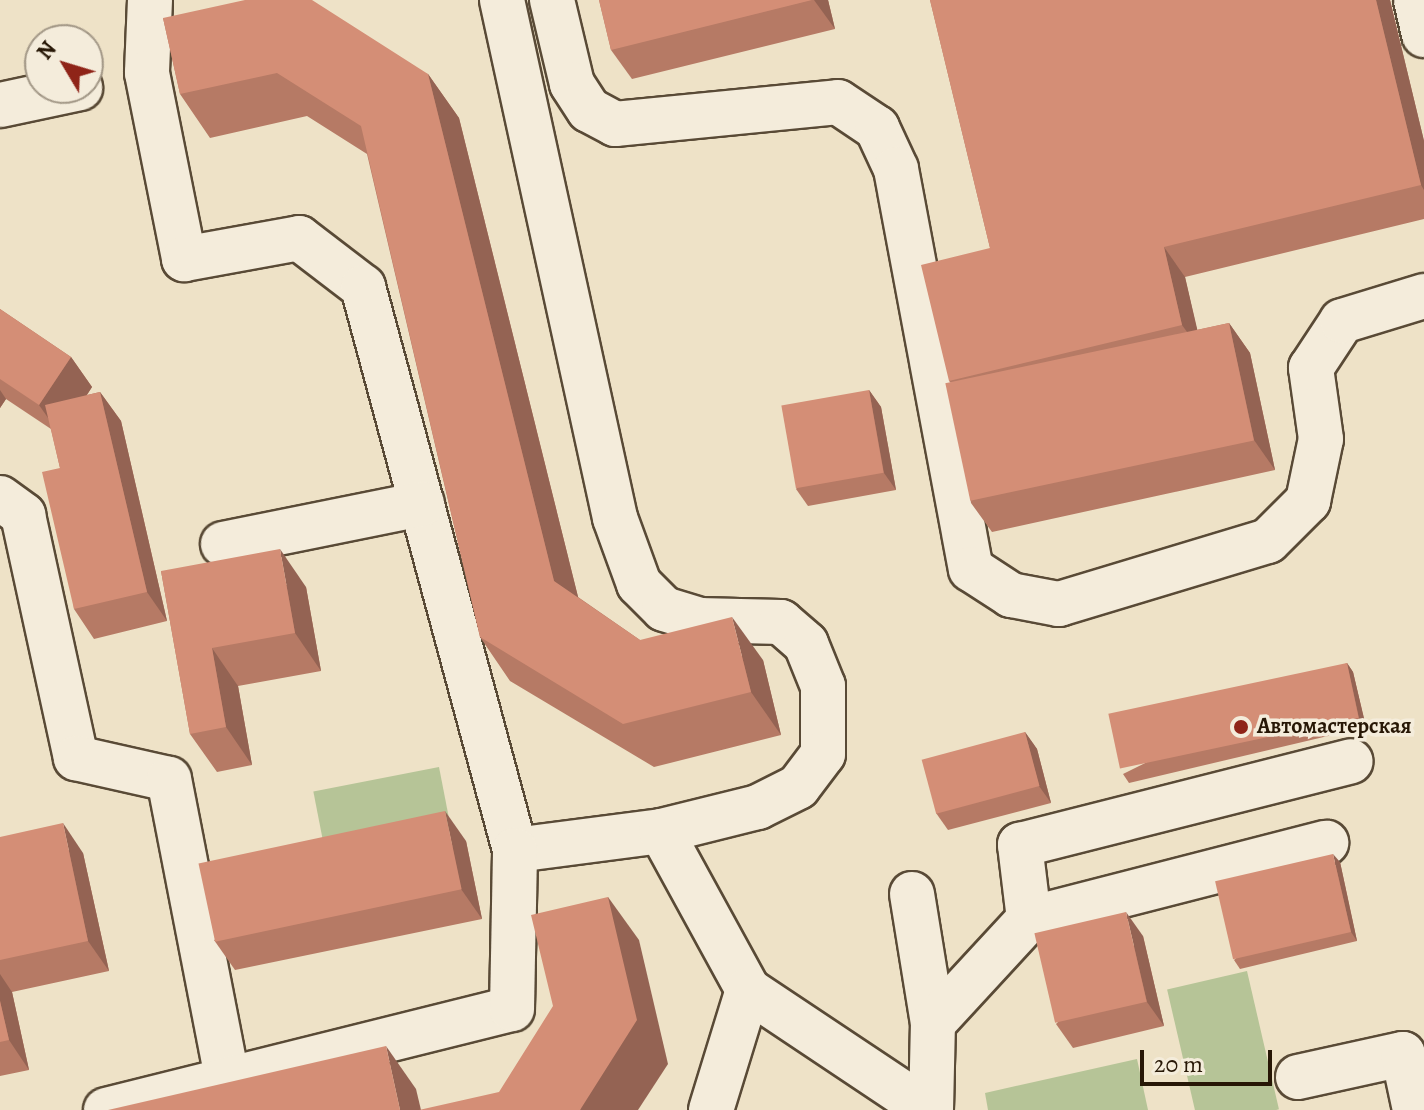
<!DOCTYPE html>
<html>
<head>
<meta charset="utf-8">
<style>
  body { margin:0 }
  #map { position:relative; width:1424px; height:1110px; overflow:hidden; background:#eee2c7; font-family:Alegreya,serif }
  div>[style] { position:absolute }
  .green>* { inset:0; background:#b6c497; transform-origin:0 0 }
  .roads { filter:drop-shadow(2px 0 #594a36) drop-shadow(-2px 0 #594a36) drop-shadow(0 2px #594a36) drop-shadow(0 -2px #594a36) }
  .minor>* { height:44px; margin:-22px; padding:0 22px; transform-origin:22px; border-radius:22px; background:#f4ecdb }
  .wall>* { inset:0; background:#b67a65 }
  .shaded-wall>* { inset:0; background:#946353 }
  .building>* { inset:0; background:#d48e76; transform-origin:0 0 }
  .dots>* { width:22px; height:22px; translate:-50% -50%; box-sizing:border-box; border:4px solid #f4ecdb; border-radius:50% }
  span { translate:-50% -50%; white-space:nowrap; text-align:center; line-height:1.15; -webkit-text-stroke:7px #f4ecdb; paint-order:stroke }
  .poi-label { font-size:22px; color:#271706; font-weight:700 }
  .left { translate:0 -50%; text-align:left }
  .north { position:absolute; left:24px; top:24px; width:80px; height:80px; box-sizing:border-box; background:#f4ecdb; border:2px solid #a29786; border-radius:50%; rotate:308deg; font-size:22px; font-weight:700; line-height:32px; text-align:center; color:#271706 }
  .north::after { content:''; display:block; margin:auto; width:28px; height:36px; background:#8f2418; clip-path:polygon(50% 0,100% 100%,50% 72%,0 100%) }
  .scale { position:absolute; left:1140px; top:1050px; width:132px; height:36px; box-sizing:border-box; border:4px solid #271706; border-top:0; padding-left:10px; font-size:24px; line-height:28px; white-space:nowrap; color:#271706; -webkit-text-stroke:6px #f4ecdb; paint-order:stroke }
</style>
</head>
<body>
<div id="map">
  <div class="green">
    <i style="left:439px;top:767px;width:65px;height:128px;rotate:79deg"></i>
    <i style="left:1247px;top:971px;width:142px;height:82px;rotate:77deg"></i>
    <i style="clip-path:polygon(1137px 1059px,1148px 1110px,988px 1110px,985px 1093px)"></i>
  </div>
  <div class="roads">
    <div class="minor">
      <i style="left:150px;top:0;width:73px;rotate:92.4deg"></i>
      <i style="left:147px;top:73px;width:190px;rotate:78.7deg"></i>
      <i style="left:184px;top:259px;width:117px;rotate:-10.3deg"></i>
      <i style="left:299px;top:238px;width:81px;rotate:37.4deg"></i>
      <i style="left:363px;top:287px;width:583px;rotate:74.89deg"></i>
      <i style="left:515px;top:850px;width:147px;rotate:-7.4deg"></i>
      <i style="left:502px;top:0;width:530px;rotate:77.69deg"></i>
      <i style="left:615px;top:518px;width:70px;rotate:70deg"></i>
      <i style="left:639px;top:584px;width:35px;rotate:45deg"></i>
      <i style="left:664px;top:609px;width:37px;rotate:17deg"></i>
      <i style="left:699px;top:620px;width:82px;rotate:1.4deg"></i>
      <i style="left:781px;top:622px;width:33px;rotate:41deg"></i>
      <i style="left:806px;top:644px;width:45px;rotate:68deg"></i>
      <i style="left:823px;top:686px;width:68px;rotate:90deg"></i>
      <i style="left:823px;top:754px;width:41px;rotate:127.1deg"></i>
      <i style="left:798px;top:787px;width:45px;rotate:153.4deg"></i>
      <i style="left:758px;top:807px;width:100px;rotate:166.1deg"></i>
      <i style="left:661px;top:831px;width:181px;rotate:61.3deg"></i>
      <i style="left:748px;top:990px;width:216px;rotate:33.7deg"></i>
      <i style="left:552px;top:0;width:86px;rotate:76.6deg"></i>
      <i style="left:572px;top:84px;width:31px;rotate:57deg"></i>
      <i style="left:589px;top:110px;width:30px;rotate:28deg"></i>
      <i style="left:615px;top:124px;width:224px;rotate:-5.6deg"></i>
      <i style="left:838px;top:102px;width:47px;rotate:33.7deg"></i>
      <i style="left:877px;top:128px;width:45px;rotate:65.1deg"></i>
      <i style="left:896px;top:169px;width:407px;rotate:79.4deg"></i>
      <i style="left:971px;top:569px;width:48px;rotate:33deg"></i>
      <i style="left:1011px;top:595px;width:49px;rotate:10.6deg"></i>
      <i style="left:1059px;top:604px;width:218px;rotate:-16.8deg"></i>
      <i style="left:1268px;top:541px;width:57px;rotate:-45deg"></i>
      <i style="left:1308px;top:501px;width:63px;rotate:-78.2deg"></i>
      <i style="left:1321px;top:439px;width:72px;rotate:-98deg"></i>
      <i style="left:1311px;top:368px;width:56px;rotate:-56.6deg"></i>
      <i style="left:1342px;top:321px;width:86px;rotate:-17deg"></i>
      <i style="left:1416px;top:0;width:36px;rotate:77deg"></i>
      <i style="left:0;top:105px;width:82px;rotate:-12deg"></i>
      <i style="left:0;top:498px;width:29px;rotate:36deg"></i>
      <i style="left:23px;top:515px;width:249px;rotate:77.7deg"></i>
      <i style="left:76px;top:758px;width:95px;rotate:12.7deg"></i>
      <i style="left:169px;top:779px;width:305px;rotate:79deg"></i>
      <i style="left:223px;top:544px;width:203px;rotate:-11.4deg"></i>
      <i style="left:912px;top:894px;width:131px;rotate:80.8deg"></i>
      <i style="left:1029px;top:919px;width:75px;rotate:-96.9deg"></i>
      <i style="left:1020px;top:845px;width:341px;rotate:-14.2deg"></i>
      <i style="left:1298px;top:1077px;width:107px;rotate:-12.4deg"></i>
      <i style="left:1403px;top:1054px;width:57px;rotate:77.9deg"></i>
      <i style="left:106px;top:1110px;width:418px;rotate:-14deg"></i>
      <i style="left:512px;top:1009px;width:159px;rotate:-88.9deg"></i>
      <i style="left:711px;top:1110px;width:126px;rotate:-72.9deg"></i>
      <i style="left:931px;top:1110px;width:87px;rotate:-88.7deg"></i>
      <i style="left:933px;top:1023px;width:142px;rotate:-47.3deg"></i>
      <i style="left:1029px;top:919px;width:307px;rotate:-14.4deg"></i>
    </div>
  </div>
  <div class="wall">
    <i style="clip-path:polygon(599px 0,828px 0,835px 29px,632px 79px,611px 50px)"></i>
    <i style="clip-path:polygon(930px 0,1390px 0,1424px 141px,1424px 219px,1185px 277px,1197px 330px,1229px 323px,1250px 353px,1275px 470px,992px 532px,971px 503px,952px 384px,949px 381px,990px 248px)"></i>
    <i style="clip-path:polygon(163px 18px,428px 74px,459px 118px,578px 597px,640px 640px,763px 660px,781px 735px,654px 767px,510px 681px,480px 637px,367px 154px,307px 116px,210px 138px,180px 94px)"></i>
    <i style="clip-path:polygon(0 309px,71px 357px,92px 387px,87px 395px,100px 392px,121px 421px,167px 621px,94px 639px,74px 609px,60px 468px,51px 429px,6px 399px,0 408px)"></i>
    <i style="clip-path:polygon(869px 390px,881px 407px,896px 490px,808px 506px,796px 489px)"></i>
    <i style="clip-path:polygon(161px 571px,306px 587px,321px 671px,238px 686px,252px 765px,217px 772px,190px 734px)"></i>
    <i style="clip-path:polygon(1347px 663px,1353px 672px,1366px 727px,1129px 783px,1123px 774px)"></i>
    <i style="clip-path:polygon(1025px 732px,1037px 749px,1051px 803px,948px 830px,936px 813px)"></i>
    <i style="clip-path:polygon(0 837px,83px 853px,109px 971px,12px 992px,29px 1070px,0 1076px)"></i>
    <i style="clip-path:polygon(466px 841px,482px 919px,235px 970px,214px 940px)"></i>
    <i style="clip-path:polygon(1340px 862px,1357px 941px,1240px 969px,1234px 960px)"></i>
    <i style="clip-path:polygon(1143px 936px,1164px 1026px,1073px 1048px,1056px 1024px)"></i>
  </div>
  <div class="shaded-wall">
    <i style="clip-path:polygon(814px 0,828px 0,835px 29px)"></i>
    <i style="clip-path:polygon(1376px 0,1390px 0,1424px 141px,1424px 190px,1421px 185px)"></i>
    <i style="clip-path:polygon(428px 74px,459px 118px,585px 625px,554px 581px)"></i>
    <i style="clip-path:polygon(1164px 247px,1185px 277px,1203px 354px,1182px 325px)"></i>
    <i style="clip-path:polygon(1229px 323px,1250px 353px,1275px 470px,1254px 440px)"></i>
    <i style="clip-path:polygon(71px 357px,92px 387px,60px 435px,39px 405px)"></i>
    <i style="clip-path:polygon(0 390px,6px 399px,0 408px)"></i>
    <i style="clip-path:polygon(869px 390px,881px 407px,896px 490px,884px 473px)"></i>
    <i style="clip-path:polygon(100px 392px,121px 421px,167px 621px,147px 592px)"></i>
    <i style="clip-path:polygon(280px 549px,306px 587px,321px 671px,295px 633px)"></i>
    <i style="clip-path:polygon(732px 617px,763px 660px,781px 735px,751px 692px)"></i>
    <i style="clip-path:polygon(212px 648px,238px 686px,252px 765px,226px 727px)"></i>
    <i style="clip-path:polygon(1347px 663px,1353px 672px,1366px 727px,1359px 718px)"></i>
    <i style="clip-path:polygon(1025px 732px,1037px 749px,1051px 803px,1039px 786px)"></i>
    <i style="clip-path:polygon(445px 811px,466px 841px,482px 919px,461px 889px)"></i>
    <i style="clip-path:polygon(63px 823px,83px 853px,109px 971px,88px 941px)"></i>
    <i style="clip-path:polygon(1333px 854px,1340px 862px,1357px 941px,1351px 932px)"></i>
    <i style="clip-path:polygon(608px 897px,639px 940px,668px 1064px,638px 1110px,580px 1110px)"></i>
    <i style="clip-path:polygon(1126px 912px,1143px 936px,1164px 1026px,1147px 1002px)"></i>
    <i style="clip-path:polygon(0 974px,12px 992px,29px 1070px,9px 1040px,0 1001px)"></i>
    <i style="clip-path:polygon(386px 1046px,416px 1089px,421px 1110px,400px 1110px)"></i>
  </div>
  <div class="building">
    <i style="clip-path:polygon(245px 0,312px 0,428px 74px,554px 581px,640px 640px,732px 617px,751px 692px,623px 724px,480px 637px,361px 126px,277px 73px,180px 94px,163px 18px)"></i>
    <i style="clip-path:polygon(599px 0,812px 0,611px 50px)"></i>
    <i style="clip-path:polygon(930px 0,1376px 0,1421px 185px,1164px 247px,1182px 325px,949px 381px,921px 265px,990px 248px)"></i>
    <i style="clip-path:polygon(0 309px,71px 357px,39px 405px,0 379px)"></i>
    <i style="left:1229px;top:323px;width:120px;height:290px;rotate:78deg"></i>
    <i style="left:869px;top:390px;width:84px;height:89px;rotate:80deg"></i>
    <i style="clip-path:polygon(100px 392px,147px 592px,74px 609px,42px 472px,60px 468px,45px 405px)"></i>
    <i style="clip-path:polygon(280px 549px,295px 633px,212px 648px,226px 727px,190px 734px,161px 571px)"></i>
    <i style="left:1347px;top:663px;width:56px;height:244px;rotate:78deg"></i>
    <i style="left:1025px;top:732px;width:56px;height:107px;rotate:75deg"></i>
    <i style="left:445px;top:811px;width:80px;height:252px;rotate:78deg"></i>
    <i style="clip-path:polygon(63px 823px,88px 941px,0 960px,0 837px)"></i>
    <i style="left:1333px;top:854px;width:80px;height:121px;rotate:77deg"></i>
    <i style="clip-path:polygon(608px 897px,637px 1020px,580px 1110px,419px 1110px,499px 1092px,553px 1006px,531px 915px)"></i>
    <i style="left:1126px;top:912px;width:92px;height:94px;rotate:77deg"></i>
    <i style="clip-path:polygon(0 1001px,9px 1040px,0 1042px)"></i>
    <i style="clip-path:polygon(386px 1046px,400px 1110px,108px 1110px)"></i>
  </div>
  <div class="dots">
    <i style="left:1241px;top:727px;background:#8f2418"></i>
  </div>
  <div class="poi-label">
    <span class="left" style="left:1257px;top:727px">Автомастерская</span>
  </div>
  <div class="north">N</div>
  <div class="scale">20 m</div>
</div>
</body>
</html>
